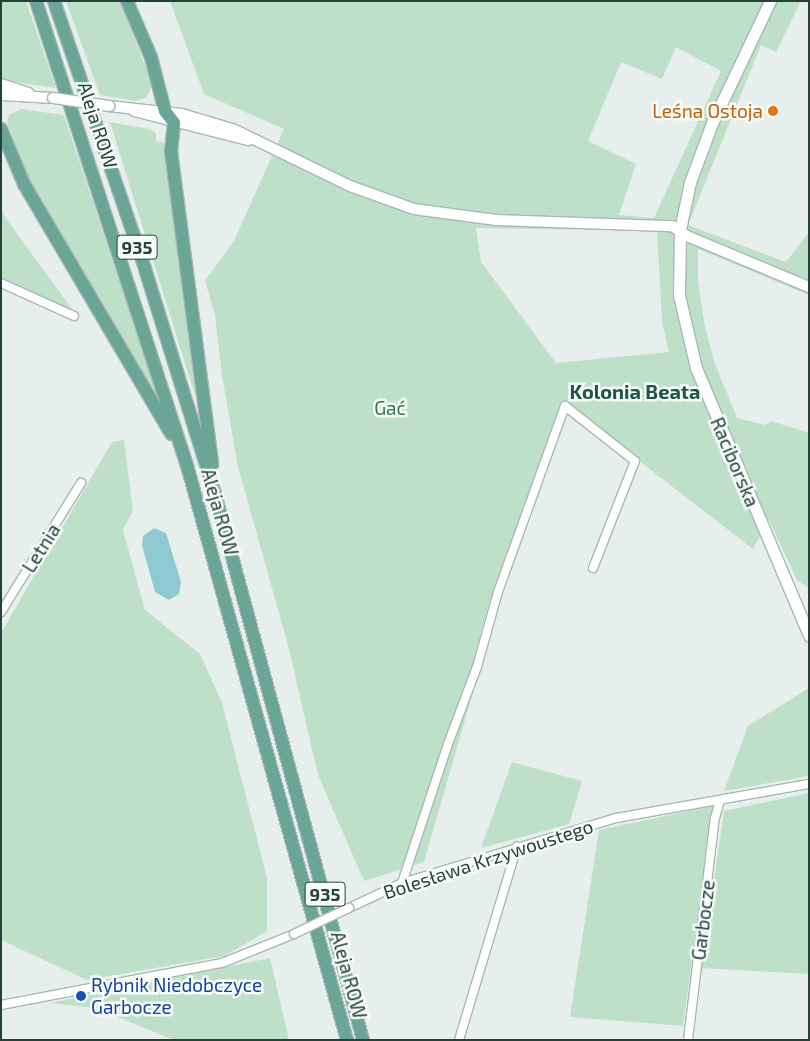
<!DOCTYPE html>
<html>
<head>
<meta charset="utf-8">
<style>
  body { margin:0 }
  #map { position:relative; width:810px; height:1041px; overflow:hidden; background:#e6efeb; font-family:"Exo 2",sans-serif }
  div>[style] { position:absolute }
  .green>* { inset:0; background:#bfe0c8 }
  .water>* { inset:0; background:#8ec9d4 }
  .roads { filter:drop-shadow(1px 0 #a8b8b2) drop-shadow(-1px 0 #a8b8b2) drop-shadow(0 1px #a8b8b2) drop-shadow(0 -1px #a8b8b2) }
  .minor>* { height:8px; margin:-4px; padding:0 4px; transform-origin:4px; border-radius:4px; background:#fff }
  .tertiary>* { height:10px; margin:-5px; padding:0 5px; transform-origin:5px; border-radius:5px; background:#fff }
  .secondary>* { height:11px; margin:-5.5px; padding:0 5.5px; transform-origin:5.5px; border-radius:5.5px; background:#fff }
  .primary>* { height:12px; margin:-6px; padding:0 6px; transform-origin:6px; border-radius:6px; background:#6aa596 }
  .bridges { filter:drop-shadow(1px 0 #a8b8b2) drop-shadow(-1px 0 #a8b8b2) drop-shadow(0 1px #a8b8b2) drop-shadow(0 -1px #a8b8b2) }
  .minor-bridge>* { height:8px; margin:-4px; padding:0 4px; transform-origin:4px; border-radius:4px; background:#fff }
  .tertiary-bridge>* { height:10px; margin:-5px; padding:0 5px; transform-origin:5px; border-radius:5px; background:#fff }
  .dots>* { width:14px; height:14px; translate:-50% -50%; box-sizing:border-box; border:2px solid #f7fbf9; border-radius:50% }
  span { translate:-50% -50%; white-space:nowrap; text-align:center; line-height:1.15; -webkit-text-stroke:5px #f7fbf9; paint-order:stroke }
  .shield-label span { padding:1px 4px; background:#f7fbf9; border:1px solid; border-radius:4px; -webkit-text-stroke-width:0 }
  .shield-label { font-size:18px; color:#24423a; font-weight:700 }
  .food-label { font-size:19px; color:#c56008 }
  .right { translate:-100% -50%; text-align:right }
  .street-label { font-size:19px; color:#24423a }
  .park-label { font-size:19px; color:#2d7a4b }
  .transit-label { font-size:19px; color:#164399 }
  .left { translate:0 -50%; text-align:left }
  .neighbourhood-label { font-size:20px; color:#1f5548; font-weight:700 }
  .frame { position:absolute; inset:0; border:2px solid #24423a; pointer-events:none }
</style>
</head>
<body>
<div id="map">
  <div class="green">
    <i style="clip-path:polygon(1px 1px,26px 1px,56px 88px,1px 80px)"></i>
    <i style="clip-path:polygon(66px 1px,120px 1px,149px 75px,151px 88px,147px 97px,136px 101px,100px 95px)"></i>
    <i style="clip-path:polygon(evenodd,170px 1px,801px 1px,776px 52px,761px 45px,688px 225px,786px 262px,809px 232px,809px 295px,698px 249px,698px 281px,705px 327px,715px 364px,737px 418px,765px 425px,771px 421px,809px 433px,809px 588px,797px 580px,769px 520px,753px 549px,563px 402px,489px 603px,472px 666px,476px 682px,424px 862px,364px 881px,318px 775px,288px 645px,238px 467px,222px 376px,215px 315px,205px 281px,234px 241px,284px 129px,204px 94px,170px 1px,676px 47px,721px 71px,654px 218px,619px 215px,636px 164px,588px 141px,621px 62px,662px 79px,676px 47px,170px 1px,476px 228px,657px 231px,662px 322px,669px 352px,556px 363px,481px 262px,476px 228px)"></i>
    <i style="clip-path:polygon(21px 109px,64px 115px,160px 403px,30px 182px,7px 123px,9px 115px)"></i>
    <i style="clip-path:polygon(110px 122px,149px 129px,156px 133px,156px 141px,164px 143px,203px 421px)"></i>
    <i style="clip-path:polygon(1px 209px,5px 217px,74px 312px,1px 281px)"></i>
    <i style="clip-path:polygon(124px 440px,133px 511px,123px 530px,145px 610px,200px 654px,222px 703px,267px 878px,267px 931px,224px 956px,87px 980px,1px 940px,1px 633px,112px 442px)"></i>
    <i style="clip-path:polygon(809px 688px,809px 776px,724px 791px,748px 726px)"></i>
    <i style="clip-path:polygon(512px 762px,582px 781px,569px 824px,481px 848px)"></i>
    <i style="clip-path:polygon(809px 793px,809px 974px,701px 968px,724px 811px)"></i>
    <i style="clip-path:polygon(713px 806px,683px 1026px,570px 1017px,599px 830px)"></i>
    <i style="clip-path:polygon(270px 958px,289px 1040px,174px 1040px,117px 1017px,121px 1011px,50px 1003px)"></i>
  </div>
  <div class="water">
    <i style="clip-path:polygon(154px 528px,166px 533px,181px 582px,179px 594px,169px 600px,155px 592px,142px 545px,143px 536px)"></i>
  </div>
  <div class="roads">
    <div class="minor">
      <i style="left:1px;top:283px;width:80px;rotate:24.3deg"></i>
      <i style="left:1px;top:612px;width:152px;rotate:-58.2deg"></i>
      <i style="left:402px;top:883px;width:146px;rotate:-71.7deg"></i>
      <i style="left:448px;top:744px;width:82px;rotate:-69.4deg"></i>
      <i style="left:477px;top:667px;width:78px;rotate:-74.4deg"></i>
      <i style="left:498px;top:592px;width:198px;rotate:-70.2deg"></i>
      <i style="left:565px;top:406px;width:89px;rotate:38.2deg"></i>
      <i style="left:635px;top:461px;width:115px;rotate:111.4deg"></i>
      <i style="left:349px;top:908px;width:59px;rotate:-25.3deg"></i>
      <i style="left:402px;top:883px;width:224px;rotate:-16.9deg"></i>
      <i style="left:616px;top:818px;width:196px;rotate:-10deg"></i>
      <i style="left:1px;top:1005px;width:225px;rotate:-10.8deg"></i>
      <i style="left:222px;top:963px;width:78px;rotate:-21.9deg"></i>
      <i style="left:459px;top:1040px;width:202px;rotate:-73.3deg"></i>
      <i style="left:688px;top:1040px;width:224px;rotate:-83.1deg"></i>
      <i style="left:715px;top:818px;width:18px;rotate:-74deg"></i>
    </div>
    <div class="tertiary">
      <i style="left:1px;top:84px;width:29px;rotate:18deg"></i>
      <i style="left:1px;top:95px;width:52px;rotate:3.3deg"></i>
      <i style="left:109px;top:106px;width:73px;rotate:6.3deg"></i>
      <i style="left:182px;top:114px;width:55px;rotate:16.8deg"></i>
      <i style="left:235px;top:130px;width:128px;rotate:26deg"></i>
      <i style="left:350px;top:186px;width:68px;rotate:19.8deg"></i>
      <i style="left:414px;top:209px;width:83px;rotate:7.6deg"></i>
      <i style="left:496px;top:220px;width:176px;rotate:2deg"></i>
      <i style="left:672px;top:226px;width:18px;rotate:34deg"></i>
      <i style="left:687px;top:236px;width:132px;rotate:22.7deg"></i>
      <i style="left:134px;top:111px;width:118px;rotate:14.3deg"></i>
    </div>
    <div class="secondary">
      <i style="left:770px;top:1px;width:135px;rotate:115.4deg"></i>
      <i style="left:712px;top:123px;width:63px;rotate:110.4deg"></i>
      <i style="left:690px;top:182px;width:49px;rotate:101.8deg"></i>
      <i style="left:680px;top:230px;width:65px;rotate:90.9deg"></i>
      <i style="left:679px;top:295px;width:75px;rotate:76.9deg"></i>
      <i style="left:696px;top:368px;width:290px;rotate:67.1deg"></i>
    </div>
    <div class="primary">
      <i style="left:36px;top:1px;width:492px;rotate:72deg"></i>
      <i style="left:188px;top:469px;width:593px;rotate:74.44deg"></i>
      <i style="left:54px;top:1px;width:283px;rotate:71.2deg"></i>
      <i style="left:145px;top:269px;width:236px;rotate:72.7deg"></i>
      <i style="left:215px;top:494px;width:566px;rotate:74.83deg"></i>
      <i style="left:127px;top:1px;width:61px;rotate:66.8deg"></i>
      <i style="left:151px;top:57px;width:56px;rotate:75.5deg"></i>
      <i style="left:165px;top:111px;width:15px;rotate:53deg"></i>
      <i style="left:174px;top:123px;width:28px;rotate:96deg"></i>
      <i style="left:171px;top:151px;width:316px;rotate:82.5deg"></i>
      <i style="left:1px;top:129px;width:60px;rotate:67.3deg"></i>
      <i style="left:24px;top:184px;width:290px;rotate:59.5deg"></i>
    </div>
  </div>
  <div class="bridges">
    <div class="minor-bridge">
      <i style="left:294px;top:934px;width:61px;rotate:-25.3deg"></i>
    </div>
    <div class="tertiary-bridge">
      <i style="left:53px;top:98px;width:57px;rotate:8.1deg"></i>
    </div>
  </div>
  <div class="dots">
    <i style="left:773px;top:111px;background:#e8710a"></i>
    <i style="left:81px;top:996px;background:#1a4fb4"></i>
  </div>
  <div class="shield-label">
    <span style="left:137px;top:247px">935</span>
    <span style="left:325px;top:894px">935</span>
  </div>
  <div class="food-label">
    <span class="right" style="left:763px;top:111px">Leśna Ostoja</span>
  </div>
  <div class="street-label">
    <span style="left:98px;top:125px;rotate:72deg">Aleja ROW</span>
    <span style="left:735px;top:462px;rotate:67deg">Raciborska</span>
    <span style="left:220px;top:512px;rotate:74deg">Aleja ROW</span>
    <span style="left:41px;top:548px;rotate:-58deg">Letnia</span>
    <span style="left:488px;top:859px;rotate:-18deg">Bolesława Krzywoustego</span>
    <span style="left:703px;top:920px;rotate:-83deg">Garbocze</span>
    <span style="left:349px;top:975px;rotate:75deg">Aleja ROW</span>
  </div>
  <div class="park-label">
    <span style="left:390px;top:408px">Gać</span>
  </div>
  <div class="transit-label">
    <span class="left" style="left:91px;top:996px">Rybnik Niedobczyce<br>Garbocze</span>
  </div>
  <div class="neighbourhood-label">
    <span style="left:635px;top:391px">Kolonia Beata</span>
  </div>
  <div class="frame"></div>
</div>
</body>
</html>
